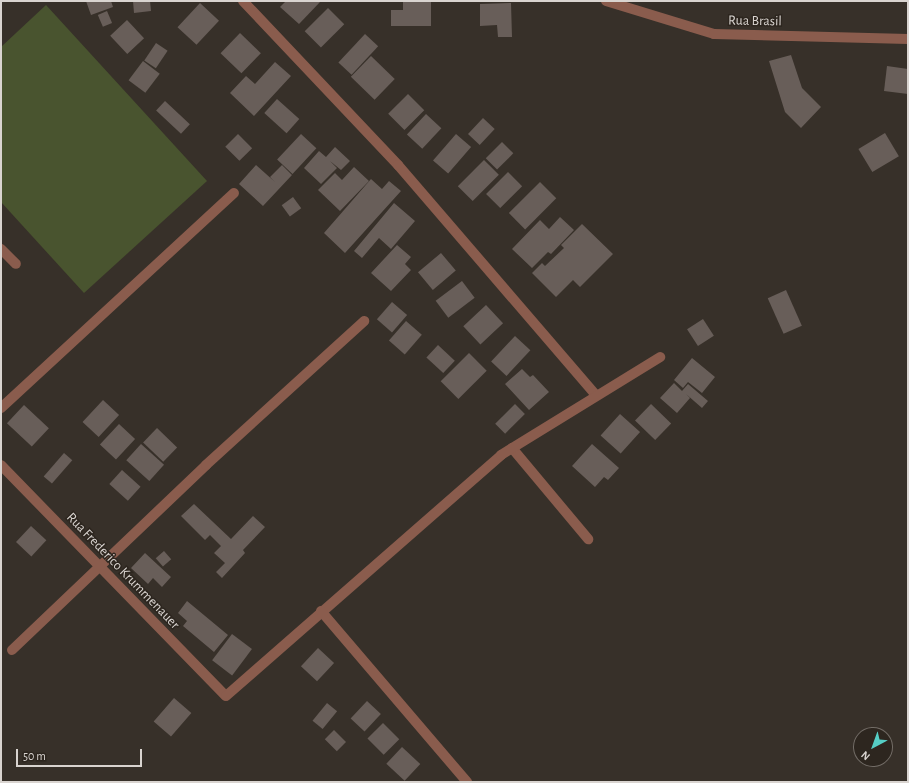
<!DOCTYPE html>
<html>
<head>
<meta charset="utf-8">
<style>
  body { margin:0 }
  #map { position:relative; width:909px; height:783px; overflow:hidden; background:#373029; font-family:"Alegreya Sans",sans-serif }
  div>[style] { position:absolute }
  .green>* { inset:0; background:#49542f }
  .building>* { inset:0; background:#685e59; transform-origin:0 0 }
  .minor>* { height:10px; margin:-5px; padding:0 5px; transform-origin:5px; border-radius:5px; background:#8a5c4d }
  span { translate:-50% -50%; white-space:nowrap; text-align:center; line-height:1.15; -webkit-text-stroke:3px #2d261f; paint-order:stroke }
  .street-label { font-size:14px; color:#d9d4d0 }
  .frame { position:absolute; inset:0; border:2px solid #d9d4d0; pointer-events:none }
  .north { position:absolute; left:853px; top:727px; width:40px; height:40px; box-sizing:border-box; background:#2d261f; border:1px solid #726c66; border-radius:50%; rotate:221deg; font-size:11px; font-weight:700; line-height:16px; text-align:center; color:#d9d4d0 }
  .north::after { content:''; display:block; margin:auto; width:14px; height:18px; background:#55cec5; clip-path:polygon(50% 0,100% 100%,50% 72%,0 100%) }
  .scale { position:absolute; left:16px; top:749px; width:126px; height:18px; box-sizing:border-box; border:2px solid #d9d4d0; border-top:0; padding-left:5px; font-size:12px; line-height:14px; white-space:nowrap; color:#d9d4d0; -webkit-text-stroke:3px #2d261f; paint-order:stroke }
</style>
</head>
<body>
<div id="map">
  <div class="green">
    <i style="clip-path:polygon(46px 5px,207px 181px,84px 293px,1px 202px,1px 47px)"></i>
  </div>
  <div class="building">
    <i style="clip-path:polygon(86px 1px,111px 1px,113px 7px,91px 15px)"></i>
    <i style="clip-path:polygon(133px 1px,150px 1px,151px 11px,134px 13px)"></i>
    <i style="clip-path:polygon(286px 1px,321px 1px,299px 24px,280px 7px)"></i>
    <i style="clip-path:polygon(403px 1px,431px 1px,431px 26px,391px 26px,391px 10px,403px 10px)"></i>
    <i style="left:200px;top:3px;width:26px;height:33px;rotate:43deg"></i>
    <i style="clip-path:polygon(511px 3px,512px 37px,498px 37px,497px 25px,480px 26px,480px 4px)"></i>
    <i style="left:328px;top:8px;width:23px;height:33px;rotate:45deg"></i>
    <i style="left:107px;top:11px;width:13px;height:10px;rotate:67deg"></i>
    <i style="left:127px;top:20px;width:25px;height:23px;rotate:47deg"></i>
    <i style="left:240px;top:33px;width:29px;height:28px;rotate:44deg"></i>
    <i style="left:365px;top:34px;width:18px;height:39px;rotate:43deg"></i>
    <i style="left:156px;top:43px;width:14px;height:21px;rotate:34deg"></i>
    <i style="clip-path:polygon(791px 55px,802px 88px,821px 107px,801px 128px,785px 112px,769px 61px)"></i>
    <i style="left:371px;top:56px;width:33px;height:29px;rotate:44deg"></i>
    <i style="left:143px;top:61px;width:21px;height:24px;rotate:37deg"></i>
    <i style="clip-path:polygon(275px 62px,291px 76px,254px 116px,230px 93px,246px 76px,255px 84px)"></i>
    <i style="clip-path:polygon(887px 66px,908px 69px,908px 94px,884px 91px)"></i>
    <i style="left:408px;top:94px;width:23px;height:28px;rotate:45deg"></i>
    <i style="left:277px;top:99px;width:30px;height:19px;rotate:42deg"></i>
    <i style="left:165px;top:101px;width:34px;height:13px;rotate:43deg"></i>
    <i style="left:426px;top:114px;width:21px;height:28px;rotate:43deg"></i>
    <i style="left:483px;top:118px;width:16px;height:22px;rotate:43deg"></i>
    <i style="left:885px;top:133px;width:27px;height:31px;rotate:59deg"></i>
    <i style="left:238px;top:134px;width:20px;height:18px;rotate:45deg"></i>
    <i style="left:301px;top:134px;width:21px;height:35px;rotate:43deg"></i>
    <i style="left:456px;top:134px;width:20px;height:35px;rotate:41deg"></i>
    <i style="left:502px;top:142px;width:16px;height:23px;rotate:45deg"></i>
    <i style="clip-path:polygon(335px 147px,350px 161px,341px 170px,330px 161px,337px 168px,321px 184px,304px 168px,319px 151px,326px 157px)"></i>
    <i style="left:484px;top:160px;width:21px;height:37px;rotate:45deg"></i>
    <i style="clip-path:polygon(256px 165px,275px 182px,270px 177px,282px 165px,292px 175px,263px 206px,239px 184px)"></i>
    <i style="clip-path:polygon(354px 167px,369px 181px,340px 211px,318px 190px,335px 173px,342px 180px)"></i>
    <i style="left:508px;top:172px;width:20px;height:31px;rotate:45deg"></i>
    <i style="clip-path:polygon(371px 179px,382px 189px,389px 181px,401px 191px,345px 253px,324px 233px)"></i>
    <i style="left:540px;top:182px;width:23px;height:44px;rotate:45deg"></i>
    <i style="left:293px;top:197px;width:14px;height:14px;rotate:54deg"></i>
    <i style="clip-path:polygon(394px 203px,415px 221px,391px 249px,379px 238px,362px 258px,354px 251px)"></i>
    <i style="clip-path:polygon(560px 217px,574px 230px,551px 254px,548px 252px,532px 268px,512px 249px,540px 220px,549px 229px)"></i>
    <i style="clip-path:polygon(582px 224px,613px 254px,580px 287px,573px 280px,556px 297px,532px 273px,542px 263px,545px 266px,564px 248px,561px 245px)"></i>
    <i style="clip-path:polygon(397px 245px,411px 257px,405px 264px,411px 270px,391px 291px,371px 273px)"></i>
    <i style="left:441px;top:253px;width:23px;height:30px;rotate:50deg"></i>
    <i style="left:462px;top:281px;width:21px;height:33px;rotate:53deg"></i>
    <i style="left:786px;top:290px;width:39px;height:20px;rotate:66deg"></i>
    <i style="left:392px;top:302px;width:20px;height:23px;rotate:41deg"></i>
    <i style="left:486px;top:305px;width:25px;height:31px;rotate:47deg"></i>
    <i style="left:703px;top:319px;width:20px;height:19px;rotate:57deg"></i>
    <i style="left:406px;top:321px;width:21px;height:26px;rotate:41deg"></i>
    <i style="left:515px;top:336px;width:21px;height:35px;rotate:43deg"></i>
    <i style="left:438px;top:345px;width:23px;height:17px;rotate:43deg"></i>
    <i style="left:469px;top:353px;width:25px;height:40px;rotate:45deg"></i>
    <i style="clip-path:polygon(692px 358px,715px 377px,702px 393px,688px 382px,683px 388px,674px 380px)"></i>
    <i style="clip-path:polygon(522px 369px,530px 377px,533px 375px,549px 392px,529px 410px,505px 384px)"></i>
    <i style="clip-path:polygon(674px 383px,682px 391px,688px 384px,708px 401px,702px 408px,686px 394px,690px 398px,677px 413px,660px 398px)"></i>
    <i style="left:103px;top:400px;width:22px;height:30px;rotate:43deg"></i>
    <i style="left:515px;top:404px;width:14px;height:28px;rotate:45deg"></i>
    <i style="left:651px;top:404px;width:28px;height:23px;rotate:44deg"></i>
    <i style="left:24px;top:405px;width:34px;height:25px;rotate:43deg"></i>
    <i style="left:620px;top:414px;width:27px;height:29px;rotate:42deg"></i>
    <i style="left:119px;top:424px;width:22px;height:28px;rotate:43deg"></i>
    <i style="left:157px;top:428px;width:28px;height:20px;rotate:44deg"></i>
    <i style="left:141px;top:444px;width:31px;height:22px;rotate:42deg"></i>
    <i style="clip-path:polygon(592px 444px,619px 468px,608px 480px,604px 477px,595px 487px,572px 466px)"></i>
    <i style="left:64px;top:453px;width:11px;height:31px;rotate:41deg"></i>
    <i style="left:122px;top:470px;width:25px;height:19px;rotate:42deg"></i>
    <i style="clip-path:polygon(194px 504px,231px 539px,253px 516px,265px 527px,243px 550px,245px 553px,222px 578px,216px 572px,225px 563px,214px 553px,221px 546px,210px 535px,205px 540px,181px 516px)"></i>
    <i style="left:31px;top:526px;width:21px;height:22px;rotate:43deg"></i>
    <i style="left:164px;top:551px;width:11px;height:11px;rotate:49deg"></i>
    <i style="clip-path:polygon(145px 553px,171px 577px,162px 587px,153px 578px,148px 584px,131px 568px)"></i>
    <i style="clip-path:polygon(187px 601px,228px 635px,214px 652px,183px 626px,187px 621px,178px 613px)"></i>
    <i style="left:232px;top:634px;width:25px;height:33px;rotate:37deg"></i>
    <i style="left:318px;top:648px;width:22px;height:25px;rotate:43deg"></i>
    <i style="left:174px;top:698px;width:23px;height:31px;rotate:41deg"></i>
    <i style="left:367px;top:701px;width:19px;height:24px;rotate:43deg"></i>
    <i style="left:327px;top:703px;width:13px;height:23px;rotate:39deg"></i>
    <i style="left:383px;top:723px;width:23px;height:22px;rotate:45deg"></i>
    <i style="left:334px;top:730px;width:17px;height:13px;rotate:45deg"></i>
    <i style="left:402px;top:747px;width:25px;height:23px;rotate:43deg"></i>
  </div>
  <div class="minor">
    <i style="left:243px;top:1px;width:226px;rotate:46.6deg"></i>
    <i style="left:398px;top:165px;width:303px;rotate:49.3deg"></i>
    <i style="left:606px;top:1px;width:113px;rotate:17deg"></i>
    <i style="left:714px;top:34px;width:194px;rotate:1.5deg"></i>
    <i style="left:1px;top:249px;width:21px;rotate:45deg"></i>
    <i style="left:1px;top:408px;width:317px;rotate:-42.7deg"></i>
    <i style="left:512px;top:448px;width:119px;rotate:50.1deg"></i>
    <i style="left:1px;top:465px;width:322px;rotate:45.8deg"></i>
    <i style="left:226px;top:696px;width:366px;rotate:-41.2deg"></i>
    <i style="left:501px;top:455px;width:187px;rotate:-31.6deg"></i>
    <i style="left:321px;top:611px;width:225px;rotate:49.5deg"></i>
    <i style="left:12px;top:650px;width:268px;rotate:-43.6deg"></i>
    <i style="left:206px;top:465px;width:214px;rotate:-42.3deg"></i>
  </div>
  <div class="street-label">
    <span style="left:755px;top:21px;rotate:1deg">Rua Brasil</span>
    <span style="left:123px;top:571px;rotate:46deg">Rua Frederico Krummenauer</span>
  </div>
  <div class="frame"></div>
  <div class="north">N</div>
  <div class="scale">50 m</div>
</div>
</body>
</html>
